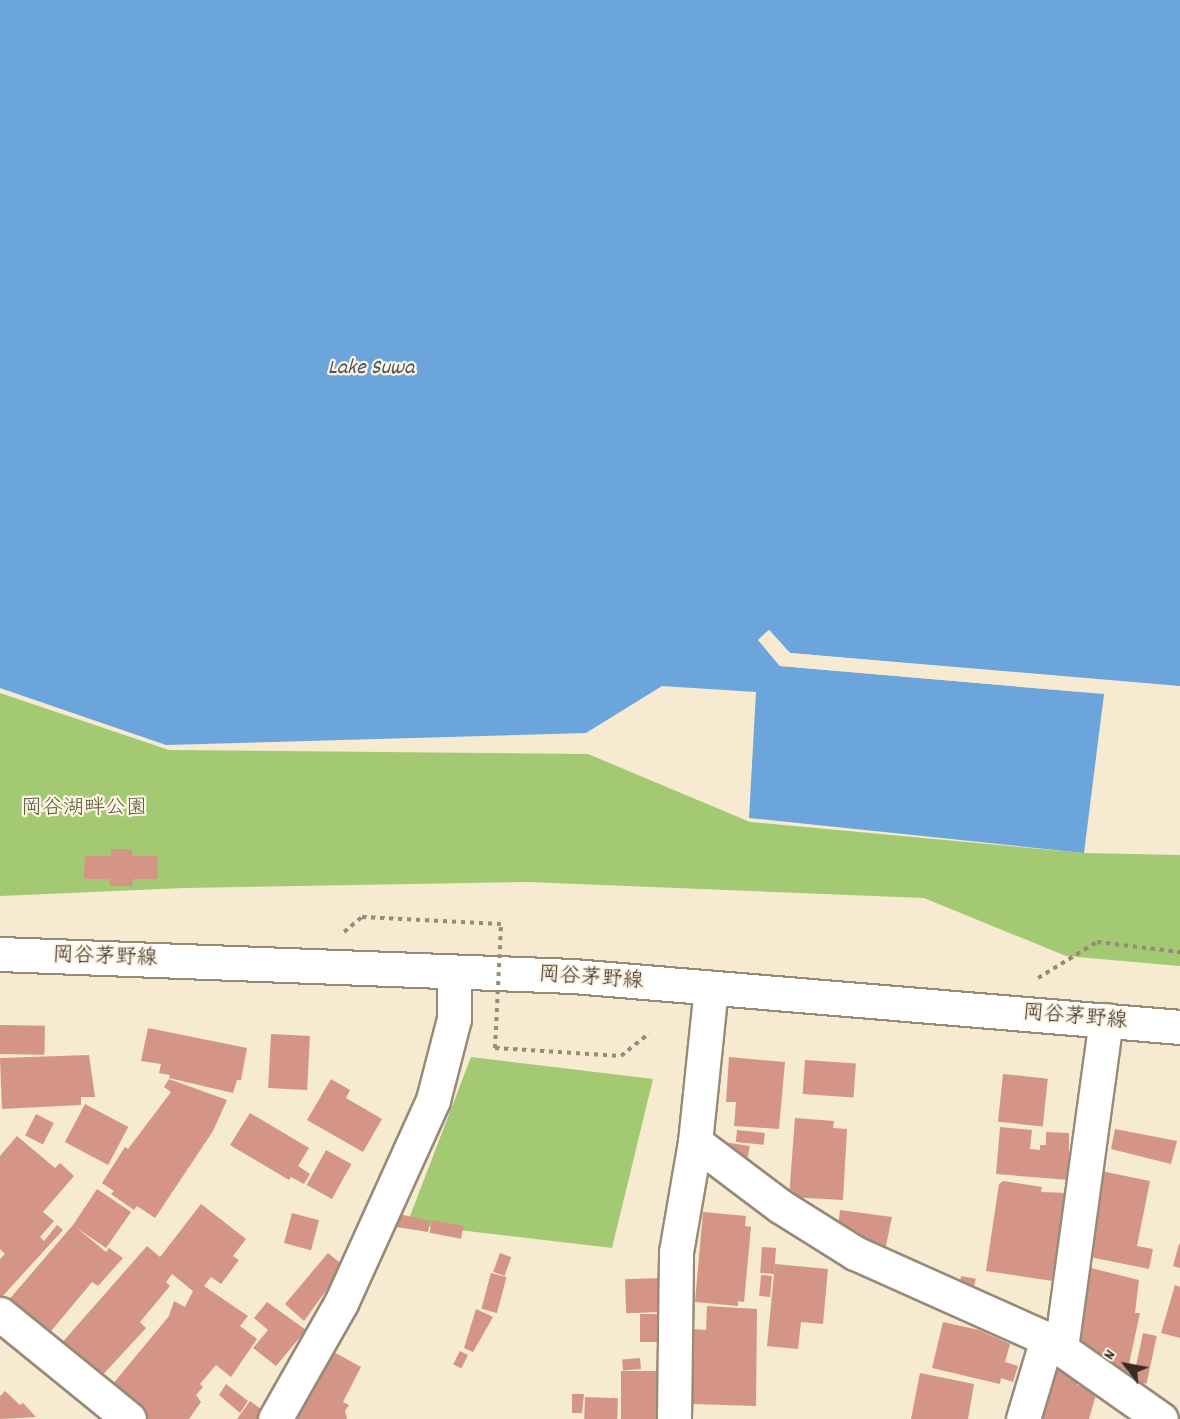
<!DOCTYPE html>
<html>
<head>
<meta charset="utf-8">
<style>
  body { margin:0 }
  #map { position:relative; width:1180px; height:1419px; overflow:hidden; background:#f6ead1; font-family:Dekko,"Klee One",sans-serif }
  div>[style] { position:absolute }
  .green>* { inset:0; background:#a3c973 }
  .water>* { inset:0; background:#6ba5db }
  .pier>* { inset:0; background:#f6ead1 }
  .building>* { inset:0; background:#d49586; transform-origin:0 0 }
  .path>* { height:4px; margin-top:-2px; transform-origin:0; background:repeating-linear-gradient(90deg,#988a78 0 4.5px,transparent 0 9px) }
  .roads { filter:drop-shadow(2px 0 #988a78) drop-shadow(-2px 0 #988a78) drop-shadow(0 2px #988a78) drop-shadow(0 -2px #988a78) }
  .minor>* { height:33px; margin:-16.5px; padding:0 16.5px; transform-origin:16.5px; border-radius:16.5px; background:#fff }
  .major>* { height:33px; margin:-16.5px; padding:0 16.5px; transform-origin:16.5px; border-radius:16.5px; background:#fff }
  .path-bridge>* { height:4px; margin-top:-2px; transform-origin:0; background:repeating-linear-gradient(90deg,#988a78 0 4.5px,transparent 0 9px) }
  span { translate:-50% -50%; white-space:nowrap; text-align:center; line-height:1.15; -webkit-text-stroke:4.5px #fcf5e5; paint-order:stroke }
  .park-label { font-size:21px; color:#5a5a38 }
  .street-label { font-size:21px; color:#3b2a1e }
  .water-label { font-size:22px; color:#4c5560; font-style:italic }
  .north { position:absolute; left:1096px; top:1335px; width:60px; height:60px; -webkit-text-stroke:4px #fcf5e5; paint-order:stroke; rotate:302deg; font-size:16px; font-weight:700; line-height:24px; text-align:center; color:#3b2a1e }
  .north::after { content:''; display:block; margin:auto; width:21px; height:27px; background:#3b2a1e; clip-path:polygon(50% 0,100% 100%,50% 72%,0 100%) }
</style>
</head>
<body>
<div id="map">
  <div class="green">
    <i style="clip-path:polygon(0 693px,169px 750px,588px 754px,750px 822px,1084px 853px,1180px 855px,1180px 966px,1066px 956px,924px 898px,528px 882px,184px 888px,0 896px)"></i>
    <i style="clip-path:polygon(471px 1057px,653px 1079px,612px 1248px,407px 1224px)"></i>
  </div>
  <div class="water">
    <i style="clip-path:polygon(0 0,1180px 0,1180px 686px,790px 653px,769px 630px,758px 640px,780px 666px,1104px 694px,1084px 853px,749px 818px,756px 692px,662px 686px,586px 733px,166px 745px,0 688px)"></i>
  </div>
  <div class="pier">
    <i style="clip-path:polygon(769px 630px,790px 653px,1105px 681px,789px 656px,769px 634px,762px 640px,781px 663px,1104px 694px,780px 666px,758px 640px)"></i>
  </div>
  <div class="building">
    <i style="clip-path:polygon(111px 849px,132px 849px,132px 856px,157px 856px,158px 879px,133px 879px,132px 886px,110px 886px,110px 879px,84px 879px,85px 856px,111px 856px)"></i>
    <i style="left:0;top:1025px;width:45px;height:29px;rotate:1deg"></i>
    <i style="clip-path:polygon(148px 1028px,247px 1048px,241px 1080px,237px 1080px,233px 1093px,169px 1078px,170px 1075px,159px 1073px,161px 1064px,141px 1061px)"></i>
    <i style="left:271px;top:1034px;width:39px;height:54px;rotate:3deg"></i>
    <i style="clip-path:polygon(89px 1055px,95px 1097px,81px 1097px,81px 1105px,2px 1109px,0 1058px)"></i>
    <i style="clip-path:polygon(729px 1057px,785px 1062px,779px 1129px,734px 1126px,736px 1102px,726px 1102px)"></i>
    <i style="left:805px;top:1060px;width:51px;height:34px;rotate:4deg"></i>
    <i style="left:1003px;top:1074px;width:45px;height:48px;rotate:6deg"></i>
    <i style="clip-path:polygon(169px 1079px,227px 1100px,213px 1131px,155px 1218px,137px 1206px,134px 1210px,111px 1194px,114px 1191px,102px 1183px,125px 1147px,128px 1149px,171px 1092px,164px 1087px)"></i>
    <i style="clip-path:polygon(331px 1079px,350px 1090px,346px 1098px,382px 1119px,363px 1152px,307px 1120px)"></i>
    <i style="left:85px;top:1104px;width:49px;height:43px;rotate:28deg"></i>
    <i style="clip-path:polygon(250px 1113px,309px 1148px,298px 1166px,310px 1174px,304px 1184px,291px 1177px,289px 1180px,230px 1145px)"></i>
    <i style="left:36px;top:1114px;width:20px;height:24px;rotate:27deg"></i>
    <i style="clip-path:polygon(795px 1118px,834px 1121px,833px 1128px,847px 1129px,843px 1200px,789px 1197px)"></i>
    <i style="clip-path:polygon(1000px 1127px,1032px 1130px,1030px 1149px,1040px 1150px,1040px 1145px,1046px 1145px,1046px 1132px,1069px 1133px,1069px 1180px,996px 1174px)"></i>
    <i style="clip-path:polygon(1115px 1129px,1177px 1141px,1171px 1164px,1111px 1149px)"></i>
    <i style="left:737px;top:1130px;width:28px;height:12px;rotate:6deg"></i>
    <i style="clip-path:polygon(17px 1136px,55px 1168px,60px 1163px,74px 1176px,43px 1212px,54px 1221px,40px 1237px,44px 1241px,57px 1225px,63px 1230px,0 1299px,0 1259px,5px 1254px,0 1249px,0 1156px)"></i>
    <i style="left:724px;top:1142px;width:26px;height:13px;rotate:9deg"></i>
    <i style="left:326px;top:1150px;width:29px;height:40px;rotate:29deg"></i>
    <i style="clip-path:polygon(1101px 1171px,1150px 1181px,1137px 1246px,1153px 1249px,1149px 1269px,1085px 1256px)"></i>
    <i style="clip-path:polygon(1003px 1181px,1042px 1187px,1041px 1192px,1069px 1193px,1059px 1282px,986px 1271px,999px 1184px)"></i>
    <i style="clip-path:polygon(97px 1189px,131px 1212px,106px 1248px,77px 1228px,106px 1252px,109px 1248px,123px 1258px,98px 1286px,92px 1282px,47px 1336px,7px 1302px,73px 1225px)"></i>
    <i style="clip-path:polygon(201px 1204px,246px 1239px,233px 1256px,239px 1260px,221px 1284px,211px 1277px,204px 1286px,248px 1316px,240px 1326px,257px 1339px,231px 1377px,216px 1365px,200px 1384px,203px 1387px,196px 1395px,201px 1402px,189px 1419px,145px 1419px,107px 1391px,169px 1316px,174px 1301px,185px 1307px,193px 1291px,172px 1274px,166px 1282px,170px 1286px,140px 1322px,146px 1328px,98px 1380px,60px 1345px,147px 1246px,160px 1257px)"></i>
    <i style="clip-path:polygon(840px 1210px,892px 1217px,884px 1255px,837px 1239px)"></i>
    <i style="clip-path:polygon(703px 1212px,746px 1216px,745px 1226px,751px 1227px,744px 1302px,738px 1301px,738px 1306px,695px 1302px)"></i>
    <i style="left:292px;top:1213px;width:28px;height:31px;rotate:15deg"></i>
    <i style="clip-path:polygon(399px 1214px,430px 1221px,428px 1232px,396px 1227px)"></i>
    <i style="left:432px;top:1220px;width:32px;height:13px;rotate:11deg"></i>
    <i style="clip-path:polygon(1179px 1244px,1180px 1244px,1180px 1268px,1173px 1266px)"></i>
    <i style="left:762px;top:1247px;width:14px;height:26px;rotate:4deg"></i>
    <i style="clip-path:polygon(328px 1253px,344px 1266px,304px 1321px,285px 1304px)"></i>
    <i style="left:500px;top:1253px;width:12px;height:20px;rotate:20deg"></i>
    <i style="clip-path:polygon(775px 1264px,828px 1269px,823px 1324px,801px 1322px,798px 1349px,767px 1346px)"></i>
    <i style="clip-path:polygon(1087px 1267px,1139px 1280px,1135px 1313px,1140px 1313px,1126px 1378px,1075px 1351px)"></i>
    <i style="left:491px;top:1273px;width:16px;height:37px;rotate:15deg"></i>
    <i style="left:761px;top:1275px;width:11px;height:21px;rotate:5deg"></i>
    <i style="left:961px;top:1276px;width:15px;height:18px;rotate:11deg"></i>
    <i style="left:660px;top:1278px;width:34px;height:35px;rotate:88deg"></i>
    <i style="clip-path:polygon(1175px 1285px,1180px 1287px,1180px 1338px,1161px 1333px)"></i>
    <i style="clip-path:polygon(267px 1302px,306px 1330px,276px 1366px,253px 1348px,268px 1330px,254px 1318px)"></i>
    <i style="clip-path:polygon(707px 1306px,757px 1309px,756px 1406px,691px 1404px,693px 1329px,706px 1330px)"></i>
    <i style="clip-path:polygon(476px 1309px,493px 1317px,473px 1352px,464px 1348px)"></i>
    <i style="left:640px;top:1314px;width:23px;height:28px"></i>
    <i style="clip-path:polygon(943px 1322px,979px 1330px,1010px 1344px,1005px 1362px,1018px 1366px,1013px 1382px,1001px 1378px,1000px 1384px,932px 1368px)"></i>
    <i style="left:1143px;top:1333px;width:14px;height:49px;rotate:12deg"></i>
    <i style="clip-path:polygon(330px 1350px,361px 1367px,343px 1402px,349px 1405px,345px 1411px,347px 1419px,296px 1419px)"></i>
    <i style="left:460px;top:1351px;width:9px;height:15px;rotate:27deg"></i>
    <i style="left:640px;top:1358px;width:11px;height:18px;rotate:85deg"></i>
    <i style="clip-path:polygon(1055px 1369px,1078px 1381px,1077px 1385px,1097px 1391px,1089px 1419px,1036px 1419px,1048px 1376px,1053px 1378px)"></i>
    <i style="left:660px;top:1371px;width:48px;height:39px;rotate:90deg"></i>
    <i style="clip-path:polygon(920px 1373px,974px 1384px,968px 1419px,911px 1419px)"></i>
    <i style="clip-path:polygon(226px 1384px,248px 1401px,240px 1413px,219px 1395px)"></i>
    <i style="clip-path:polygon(5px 1391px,20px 1405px,23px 1403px,36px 1417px,0 1419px,0 1396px)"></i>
    <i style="clip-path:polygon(572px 1394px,584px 1394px,582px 1413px,572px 1413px)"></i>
    <i style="left:585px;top:1397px;width:33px;height:22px;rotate:2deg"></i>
    <i style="clip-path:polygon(250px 1401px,265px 1412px,260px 1419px,237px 1419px)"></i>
  </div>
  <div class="path">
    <i style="left:344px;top:932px;width:23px;rotate:-40deg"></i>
    <i style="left:362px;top:917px;width:139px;rotate:2.9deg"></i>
    <i style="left:1038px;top:978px;width:69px;rotate:-31.4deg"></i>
    <i style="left:1097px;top:942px;width:84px;rotate:6.9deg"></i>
    <i style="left:495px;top:1048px;width:126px;rotate:3.6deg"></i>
    <i style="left:621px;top:1056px;width:36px;rotate:-39deg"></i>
  </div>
  <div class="roads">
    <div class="minor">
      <i style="left:695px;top:1142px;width:106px;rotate:37deg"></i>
      <i style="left:780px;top:1206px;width:89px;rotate:32.1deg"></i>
      <i style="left:855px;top:1253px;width:210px;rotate:24.1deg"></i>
      <i style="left:1047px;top:1339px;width:139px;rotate:35.1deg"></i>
      <i style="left:0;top:1314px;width:166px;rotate:39.1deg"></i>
      <i style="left:1061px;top:1348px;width:331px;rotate:-82.2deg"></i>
      <i style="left:275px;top:1419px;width:133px;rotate:-60.4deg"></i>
      <i style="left:341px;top:1303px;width:223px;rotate:-65.6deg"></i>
      <i style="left:433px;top:1100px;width:84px;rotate:-75.5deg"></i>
      <i style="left:454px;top:1019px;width:46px;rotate:-90deg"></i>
      <i style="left:674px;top:1419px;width:167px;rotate:-89.3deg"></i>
      <i style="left:676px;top:1252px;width:112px;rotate:-80.2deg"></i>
      <i style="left:695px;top:1142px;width:155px;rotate:-84.1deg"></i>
      <i style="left:1023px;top:1419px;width:84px;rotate:-73.3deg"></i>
    </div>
    <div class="major">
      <i style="left:0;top:954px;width:573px;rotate:2.2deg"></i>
      <i style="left:573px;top:976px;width:609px;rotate:4.8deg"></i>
    </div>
  </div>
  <div class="path-bridge">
    <i style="left:495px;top:1048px;width:124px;rotate:-87.2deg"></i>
  </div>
  <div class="park-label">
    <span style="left:84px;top:809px">岡谷湖畔公園</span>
  </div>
  <div class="street-label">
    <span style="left:105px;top:958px;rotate:2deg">岡谷茅野線</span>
    <span style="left:591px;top:979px;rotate:4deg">岡谷茅野線</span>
    <span style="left:1075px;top:1018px;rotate:5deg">岡谷茅野線</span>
  </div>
  <div class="water-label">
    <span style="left:371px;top:369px">Lake Suwa</span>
  </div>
  <div class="north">N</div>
</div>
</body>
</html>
